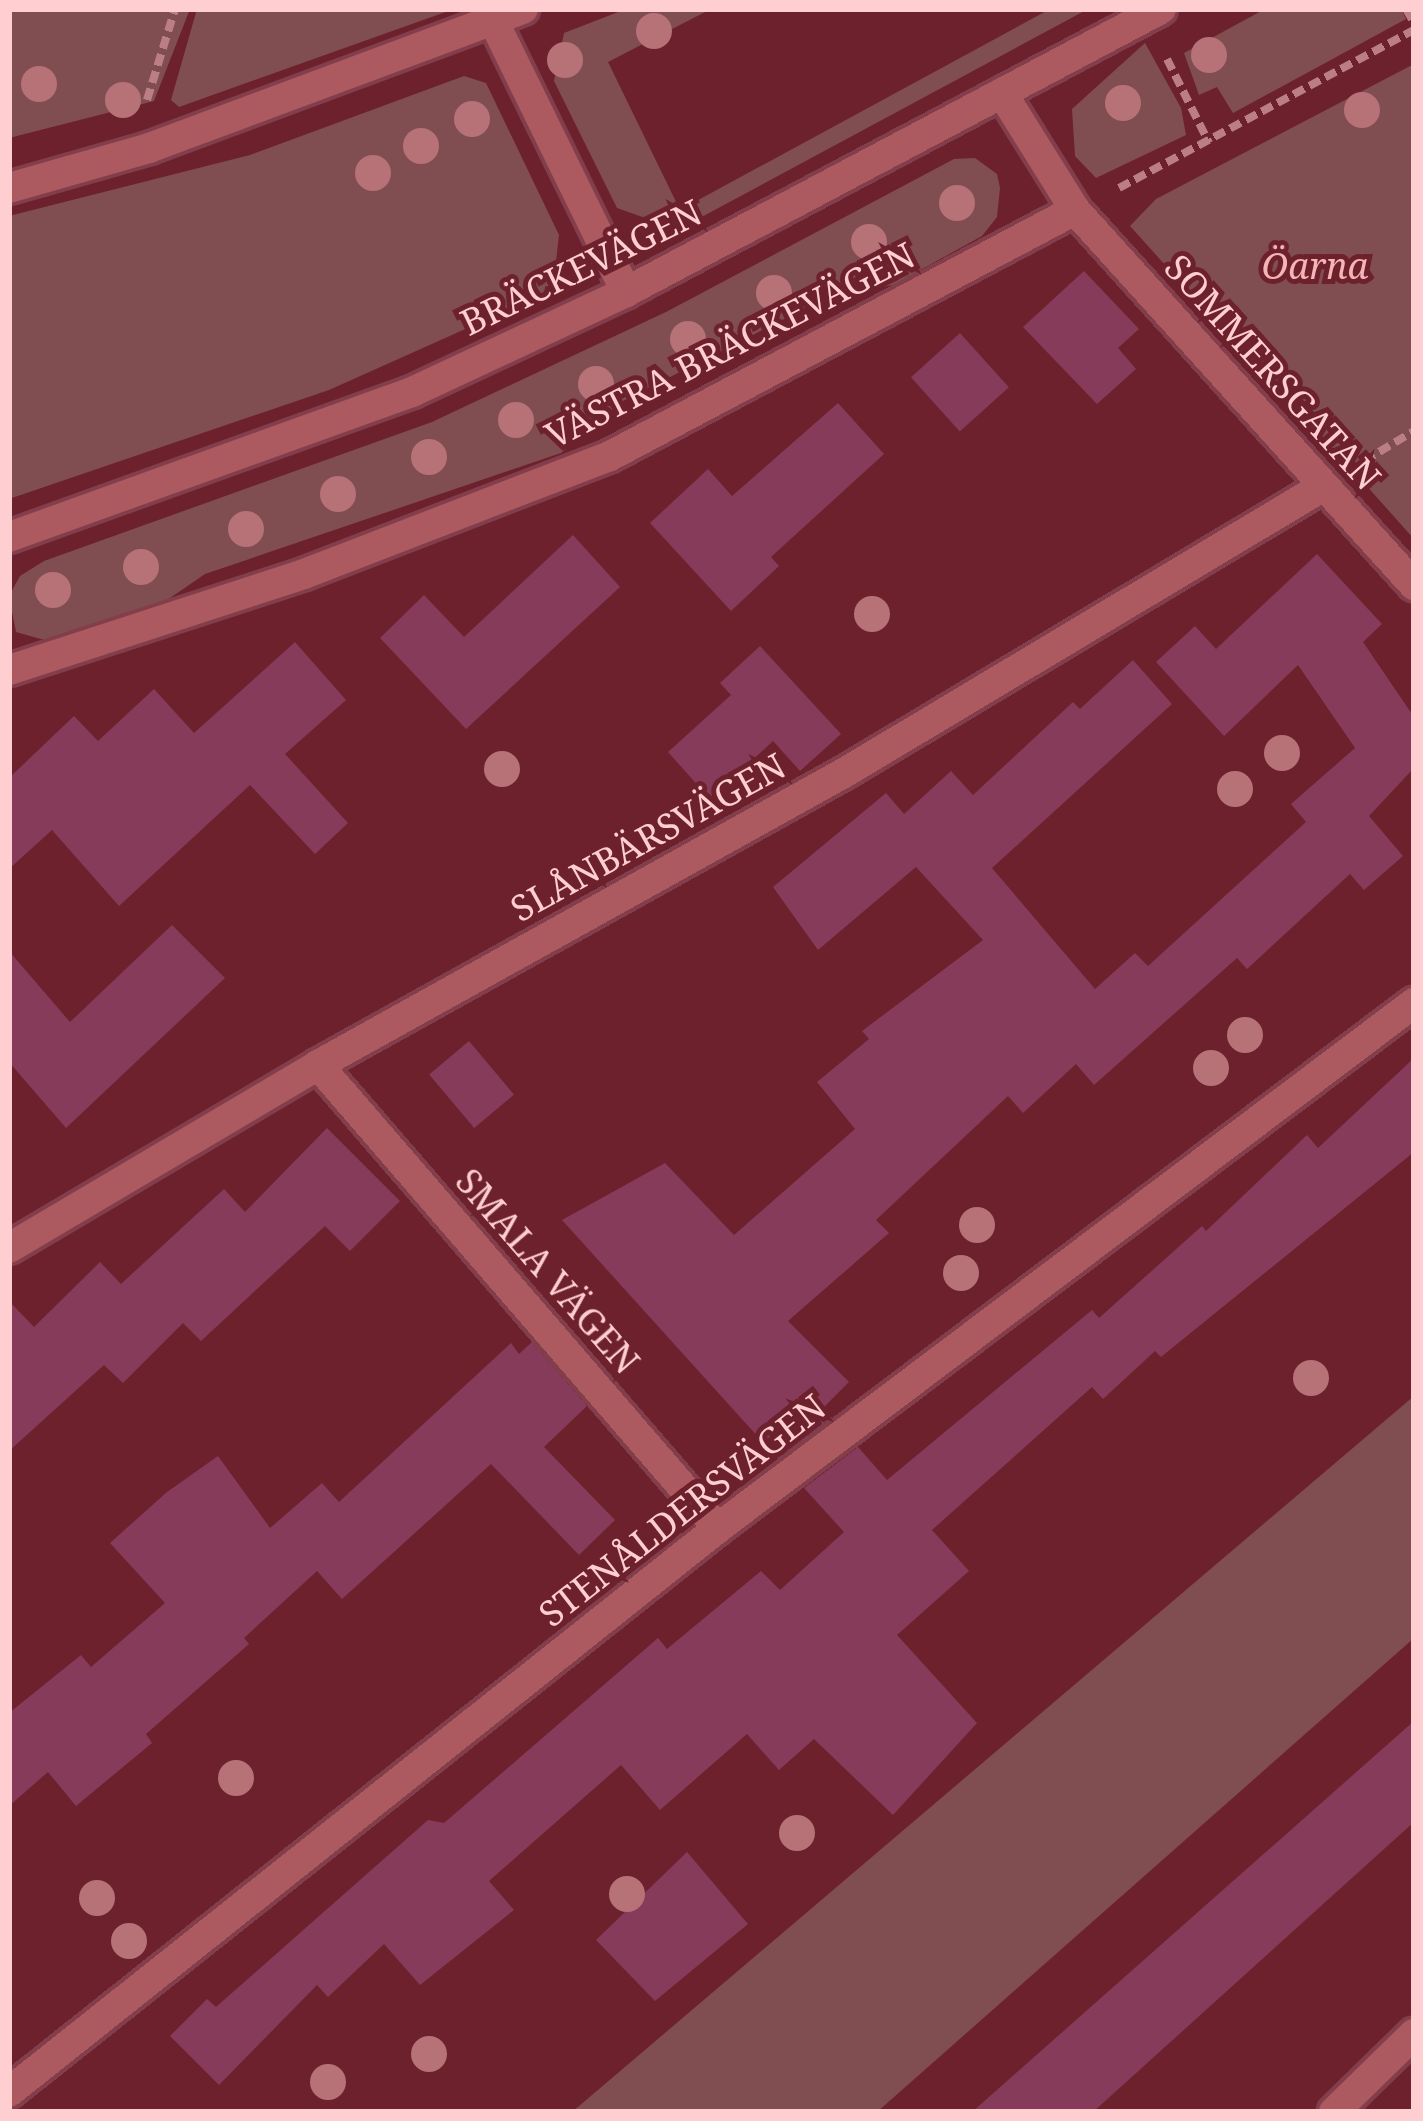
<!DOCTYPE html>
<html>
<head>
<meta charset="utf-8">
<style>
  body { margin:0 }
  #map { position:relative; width:1423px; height:2121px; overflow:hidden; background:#6d212c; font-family:"Noto Serif",serif }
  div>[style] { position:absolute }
  .green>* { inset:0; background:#804e51 }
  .building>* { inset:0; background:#863b5a; transform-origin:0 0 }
  .path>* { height:8px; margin-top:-4px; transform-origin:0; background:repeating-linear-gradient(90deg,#bb7e84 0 12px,transparent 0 18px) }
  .roads { filter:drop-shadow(3px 0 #833e4c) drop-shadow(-3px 0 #833e4c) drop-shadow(0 3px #833e4c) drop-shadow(0 -3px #833e4c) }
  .street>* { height:30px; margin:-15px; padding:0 15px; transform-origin:15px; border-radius:15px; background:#ac5960 }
  .secondary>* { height:30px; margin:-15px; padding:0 15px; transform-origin:15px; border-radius:15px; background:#ac5960 }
  .trees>* { width:36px; height:36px; margin:-18px; border-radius:50%; background:#b77278 }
  span { translate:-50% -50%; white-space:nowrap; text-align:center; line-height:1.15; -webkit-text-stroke:10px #6d212c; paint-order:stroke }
  .park-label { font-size:36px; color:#f4b5b7; font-style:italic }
  .street-label { font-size:36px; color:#feced0 }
  .frame { position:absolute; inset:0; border:12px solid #feced0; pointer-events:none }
</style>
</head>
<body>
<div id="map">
  <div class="green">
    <i style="clip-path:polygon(9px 9px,190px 9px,154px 101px,9px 138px)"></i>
    <i style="clip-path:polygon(197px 9px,454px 9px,179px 107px,171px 100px)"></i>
    <i style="clip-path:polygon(626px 9px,711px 9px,608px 62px,680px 210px,1050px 9px,1088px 9px,696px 220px,668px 226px,617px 208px,554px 81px,564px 33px)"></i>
    <i style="clip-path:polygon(1265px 9px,1401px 9px,1406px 19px,1233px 113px,1217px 87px,1199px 95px,1184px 53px)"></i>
    <i style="clip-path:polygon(1145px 43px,1181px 108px,1186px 135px,1096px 178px,1075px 156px,1072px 109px)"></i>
    <i style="clip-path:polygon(1414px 64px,1414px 539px,1357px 475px,1363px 471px,1351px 457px,1342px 461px,1130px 226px,1156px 199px)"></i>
    <i style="clip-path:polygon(464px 76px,486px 83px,559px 235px,554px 279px,541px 295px,329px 390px,9px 499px,9px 216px,250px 155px)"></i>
    <i style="clip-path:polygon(975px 158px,997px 174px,1000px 188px,997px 217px,982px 236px,893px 285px,829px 296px,623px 401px,561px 453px,205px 574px,151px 611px,55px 643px,16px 632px,9px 596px,20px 576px,44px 561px,432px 422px,666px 312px,954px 159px)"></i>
    <i style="clip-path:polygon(1414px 1396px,1414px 1638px,877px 2112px,572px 2112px)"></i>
  </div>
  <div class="building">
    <i style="clip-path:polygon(1084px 271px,1139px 329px,1118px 348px,1136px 369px,1097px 404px,1023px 327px)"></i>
    <i style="left:960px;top:333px;width:73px;height:66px;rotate:48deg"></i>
    <i style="clip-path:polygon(838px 403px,884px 454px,771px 557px,779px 566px,731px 611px,650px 523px,708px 469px,732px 496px)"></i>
    <i style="clip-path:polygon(573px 535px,620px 587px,466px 729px,380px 638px,424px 595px,464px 637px)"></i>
    <i style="clip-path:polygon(1317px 554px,1382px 624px,1363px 642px,1414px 717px,1414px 768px,1369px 816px,1403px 856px,1364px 890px,1350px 874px,1247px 969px,1237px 958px,1094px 1085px,1076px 1064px,1023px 1113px,1008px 1096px,876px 1220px,889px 1233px,788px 1321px,849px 1382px,823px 1408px,832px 1418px,778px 1459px,562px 1220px,665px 1163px,734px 1235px,855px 1129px,817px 1082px,869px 1039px,862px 1031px,983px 940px,916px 867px,818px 950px,773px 887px,886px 793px,904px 814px,951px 771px,973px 795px,1073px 702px,1080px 709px,1133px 660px,1172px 704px,992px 868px,1095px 989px,1135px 953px,1148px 966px,1306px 822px,1291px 804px,1355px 748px,1298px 665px,1224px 736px,1156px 662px,1195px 626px,1216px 649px)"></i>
    <i style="clip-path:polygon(295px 642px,346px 700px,285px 754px,348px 823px,315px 854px,250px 785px,119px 906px,52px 830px,9px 869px,9px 778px,74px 716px,98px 741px,154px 689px,194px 733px)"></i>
    <i style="clip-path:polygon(760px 646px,841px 734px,800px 771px,773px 741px,710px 799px,668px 752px,731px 695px,720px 683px)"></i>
    <i style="clip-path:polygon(172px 925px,225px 978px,66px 1128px,9px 1062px,9px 951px,70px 1022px)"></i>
    <i style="left:469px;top:1041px;width:70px;height:52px;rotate:50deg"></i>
    <i style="clip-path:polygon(1414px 1058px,1414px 1152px,1161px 1357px,1155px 1351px,1103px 1399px,1092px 1387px,932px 1530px,969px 1571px,897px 1635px,977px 1723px,893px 1815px,814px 1739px,779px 1770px,747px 1734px,660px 1810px,621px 1765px,489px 1881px,514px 1910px,420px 1985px,384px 1944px,328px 1997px,317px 1985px,219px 2085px,170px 2036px,207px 1999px,216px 2007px,428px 1820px,444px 1823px,658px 1638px,667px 1649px,761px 1571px,780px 1590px,844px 1532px,804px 1488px,858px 1447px,887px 1480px,1092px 1310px,1099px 1318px,1202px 1226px,1206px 1231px,1307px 1135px,1318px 1148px)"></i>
    <i style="clip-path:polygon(327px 1128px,400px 1201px,350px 1251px,325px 1226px,201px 1341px,183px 1323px,123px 1383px,104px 1365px,9px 1451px,9px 1301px,34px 1327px,100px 1262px,121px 1284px,224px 1189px,245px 1212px)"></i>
    <i style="clip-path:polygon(532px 1342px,587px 1406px,544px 1447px,615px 1520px,579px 1555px,491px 1464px,342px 1599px,317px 1571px,244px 1638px,249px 1644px,146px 1734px,152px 1743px,76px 1806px,48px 1772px,9px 1806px,9px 1713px,81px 1655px,91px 1667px,165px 1603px,110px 1543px,167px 1492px,218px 1456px,270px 1528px,322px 1483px,339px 1502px,511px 1343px,519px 1354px)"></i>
    <i style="clip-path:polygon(1414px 1721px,1414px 1822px,1093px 2112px,972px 2112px)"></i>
    <i style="clip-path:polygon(687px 1852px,748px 1924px,655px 2001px,596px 1940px)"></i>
  </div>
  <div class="path">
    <i style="left:1406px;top:9px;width:16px;rotate:60deg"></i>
    <i style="left:1167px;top:59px;width:94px;rotate:63.4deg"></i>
    <i style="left:147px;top:100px;width:95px;rotate:-72.9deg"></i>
    <i style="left:1119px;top:188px;width:335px;rotate:-28.2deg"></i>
    <i style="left:1364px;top:461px;width:58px;rotate:-31deg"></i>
  </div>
  <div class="roads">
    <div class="street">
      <i style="left:493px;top:20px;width:303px;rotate:63.9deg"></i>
      <i style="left:1002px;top:93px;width:138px;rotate:58deg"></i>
      <i style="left:1075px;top:210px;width:506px;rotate:47.89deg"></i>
      <i style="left:9px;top:188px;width:146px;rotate:-15.9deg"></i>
      <i style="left:149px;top:148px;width:399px;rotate:-20.4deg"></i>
      <i style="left:9px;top:670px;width:310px;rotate:-18deg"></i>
      <i style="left:304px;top:574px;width:328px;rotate:-21.1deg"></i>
      <i style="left:610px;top:456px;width:526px;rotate:-27.88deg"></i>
      <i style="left:318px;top:1065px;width:612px;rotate:49.18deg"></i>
      <i style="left:9px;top:1248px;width:359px;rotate:-30.6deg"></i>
      <i style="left:318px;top:1065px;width:602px;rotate:-29.04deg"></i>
      <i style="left:844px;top:773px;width:557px;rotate:-30.89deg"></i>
      <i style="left:9px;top:2092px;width:906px;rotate:-38.5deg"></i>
      <i style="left:718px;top:1528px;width:872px;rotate:-37.03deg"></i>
      <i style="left:1334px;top:2112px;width:112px;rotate:-44.3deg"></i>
    </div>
    <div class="secondary">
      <i style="left:9px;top:537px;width:428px;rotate:-19.8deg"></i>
      <i style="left:412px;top:392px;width:236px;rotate:-25deg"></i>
      <i style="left:626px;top:292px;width:605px;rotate:-27.88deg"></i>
    </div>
  </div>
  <div class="trees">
    <i style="left:654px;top:31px"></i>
    <i style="left:1209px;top:55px"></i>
    <i style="left:565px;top:60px"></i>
    <i style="left:39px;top:84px"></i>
    <i style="left:123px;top:100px"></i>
    <i style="left:1123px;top:103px"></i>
    <i style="left:1362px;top:110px"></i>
    <i style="left:472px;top:119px"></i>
    <i style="left:421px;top:146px"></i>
    <i style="left:373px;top:173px"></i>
    <i style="left:957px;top:203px"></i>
    <i style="left:869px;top:242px"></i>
    <i style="left:774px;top:293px"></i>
    <i style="left:688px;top:339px"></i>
    <i style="left:596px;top:384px"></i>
    <i style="left:516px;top:420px"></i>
    <i style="left:429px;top:457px"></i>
    <i style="left:338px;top:494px"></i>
    <i style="left:246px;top:529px"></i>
    <i style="left:141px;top:567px"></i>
    <i style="left:53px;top:590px"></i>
    <i style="left:872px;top:614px"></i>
    <i style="left:1282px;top:753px"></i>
    <i style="left:502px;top:769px"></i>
    <i style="left:1235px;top:789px"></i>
    <i style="left:1245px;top:1035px"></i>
    <i style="left:1211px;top:1068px"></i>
    <i style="left:977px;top:1225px"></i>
    <i style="left:961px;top:1273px"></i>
    <i style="left:1311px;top:1378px"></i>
    <i style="left:236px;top:1778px"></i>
    <i style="left:797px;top:1833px"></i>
    <i style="left:627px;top:1894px"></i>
    <i style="left:97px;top:1898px"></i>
    <i style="left:129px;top:1941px"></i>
    <i style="left:429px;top:2054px"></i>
    <i style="left:328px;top:2082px"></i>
  </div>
  <div class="park-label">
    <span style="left:1315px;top:266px">Öarna</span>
  </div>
  <div class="street-label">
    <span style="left:581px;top:267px;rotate:-26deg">BRÄCKEVÄGEN</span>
    <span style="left:730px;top:345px;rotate:-27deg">VÄSTRA BRÄCKEVÄGEN</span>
    <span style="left:1273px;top:372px;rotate:48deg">SOMMERSGATAN</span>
    <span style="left:648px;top:837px;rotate:-29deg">SLÅNBÄRSVÄGEN</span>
    <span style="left:548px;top:1271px;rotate:49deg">SMALA VÄGEN</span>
    <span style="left:682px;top:1510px;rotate:-38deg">STENÅLDERSVÄGEN</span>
  </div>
  <div class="frame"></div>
</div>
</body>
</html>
